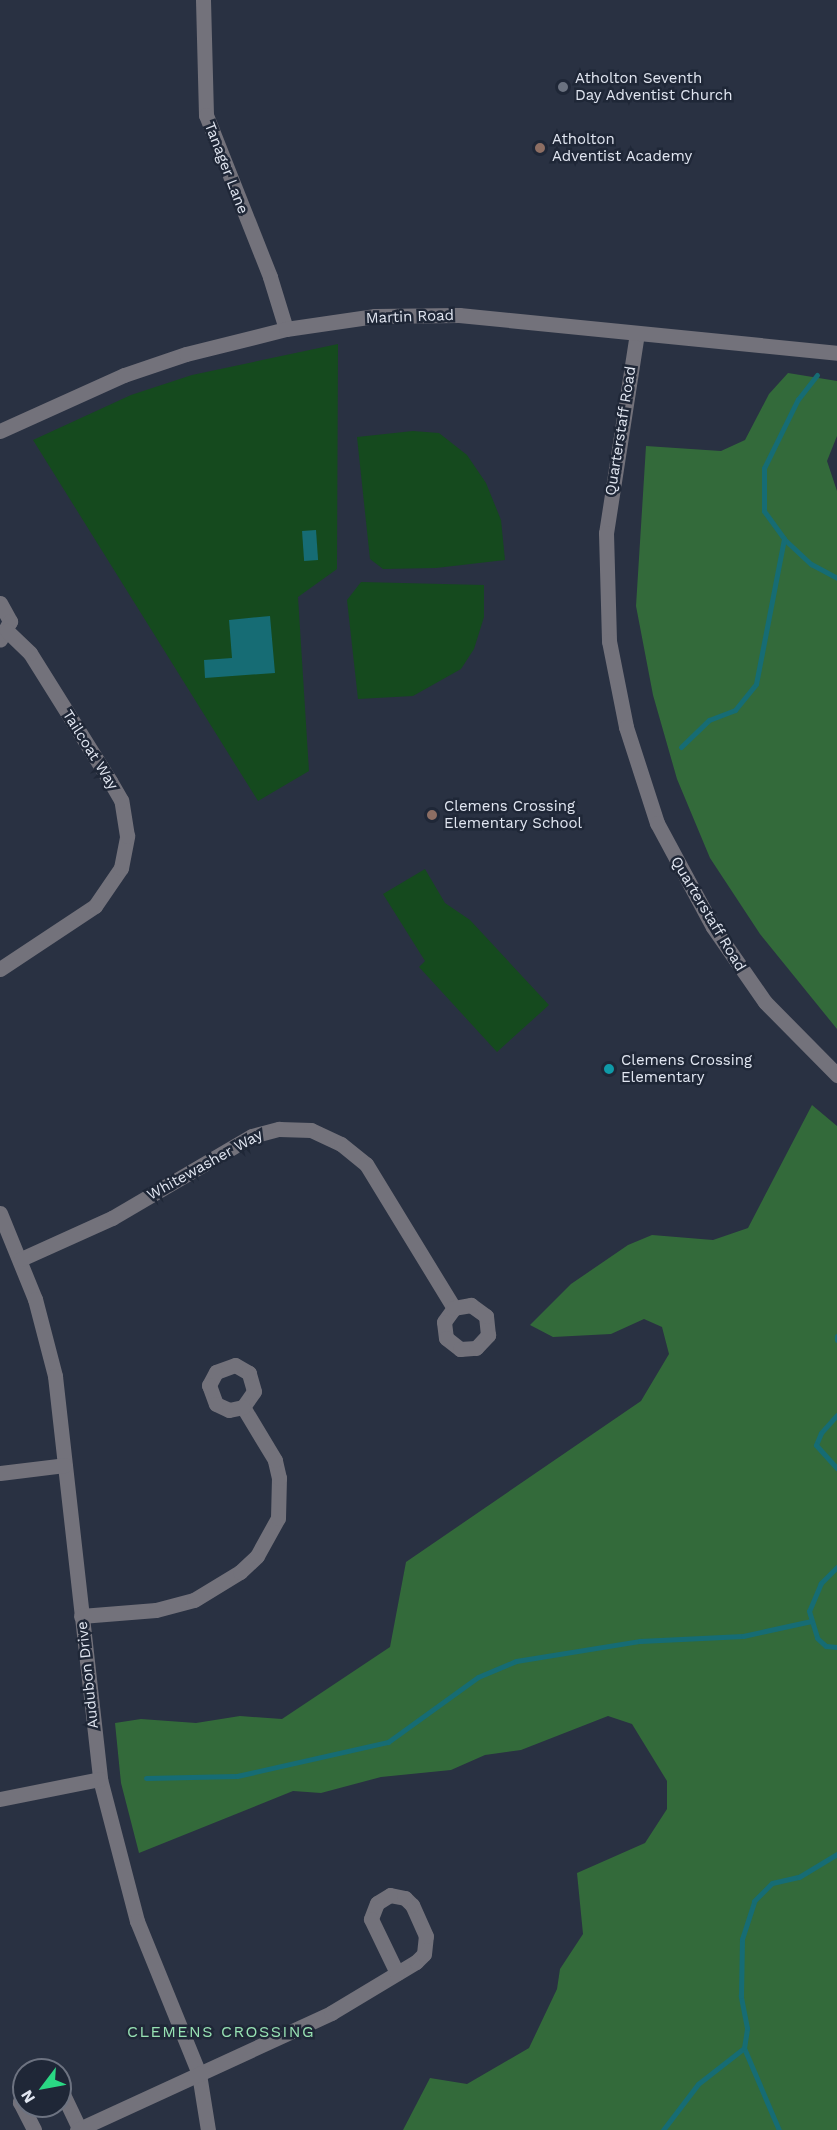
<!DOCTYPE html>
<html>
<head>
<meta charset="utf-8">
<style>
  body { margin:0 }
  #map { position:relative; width:837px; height:2130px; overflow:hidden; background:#293142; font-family:"Work Sans",sans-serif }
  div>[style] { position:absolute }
  .green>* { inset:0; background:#154a1e }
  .forest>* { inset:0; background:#336a3a }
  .water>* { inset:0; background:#166c74; transform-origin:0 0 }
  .stream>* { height:5px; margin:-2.5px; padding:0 2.5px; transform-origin:2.5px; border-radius:2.5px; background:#166c74 }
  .minor>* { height:15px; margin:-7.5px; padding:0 7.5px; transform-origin:7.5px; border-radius:7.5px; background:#73727b }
  .dots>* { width:16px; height:16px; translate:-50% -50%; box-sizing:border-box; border:3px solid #1f2737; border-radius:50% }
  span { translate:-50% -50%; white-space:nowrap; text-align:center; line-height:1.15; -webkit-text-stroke:5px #1f2737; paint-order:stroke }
  .poi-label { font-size:15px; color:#e1e6f1 }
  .left { translate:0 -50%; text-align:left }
  .street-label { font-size:15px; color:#e1e6f1 }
  .neighbourhood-label { font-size:16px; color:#97e2b3; letter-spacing:1.5px }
  .north { position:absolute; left:12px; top:2058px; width:60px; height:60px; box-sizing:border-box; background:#1f2737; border:2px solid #6d7381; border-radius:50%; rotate:238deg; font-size:16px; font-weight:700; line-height:24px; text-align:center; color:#e1e6f1 }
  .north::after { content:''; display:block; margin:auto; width:21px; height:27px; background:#2ad884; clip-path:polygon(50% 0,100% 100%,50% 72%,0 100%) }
</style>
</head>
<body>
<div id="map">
  <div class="green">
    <i style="clip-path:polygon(338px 344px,337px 569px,298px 597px,309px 771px,258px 801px,33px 440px,131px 395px,192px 375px)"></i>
    <i style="clip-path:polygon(413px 431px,439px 433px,467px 455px,486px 483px,501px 520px,505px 560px,436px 568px,383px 569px,370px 559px,357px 437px)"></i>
    <i style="clip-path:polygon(361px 582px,484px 585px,484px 617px,474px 649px,461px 669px,413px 696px,358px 699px,347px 600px)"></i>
    <i style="clip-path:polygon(425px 869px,445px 903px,470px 920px,549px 1005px,497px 1052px,419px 967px,425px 961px,383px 894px)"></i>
  </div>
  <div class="forest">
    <i style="clip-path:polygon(788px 373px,837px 381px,837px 436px,827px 461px,837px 491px,837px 1029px,760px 934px,710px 858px,677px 779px,653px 695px,636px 606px,646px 446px,721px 451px,745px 440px,769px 394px)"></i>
    <i style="clip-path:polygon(812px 1105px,837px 1126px,837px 2130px,403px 2130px,430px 2078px,467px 2084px,529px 2048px,557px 1989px,560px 1969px,583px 1934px,577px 1873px,645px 1843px,667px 1809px,667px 1781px,632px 1724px,608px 1716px,521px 1750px,485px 1755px,451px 1770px,381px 1777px,321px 1793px,293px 1791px,139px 1853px,121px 1783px,115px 1723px,141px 1719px,196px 1723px,240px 1716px,282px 1719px,390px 1647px,406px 1562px,641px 1401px,669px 1354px,662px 1327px,644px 1319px,611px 1334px,553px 1337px,530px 1325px,571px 1284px,628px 1245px,652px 1235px,713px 1240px,748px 1228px)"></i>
  </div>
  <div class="water">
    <i style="left:316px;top:530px;width:30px;height:14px;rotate:86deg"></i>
    <i style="clip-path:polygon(270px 616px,275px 673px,205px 678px,204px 660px,232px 658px,229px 620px)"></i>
  </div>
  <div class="stream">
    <i style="left:817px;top:375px;width:31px;rotate:128deg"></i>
    <i style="left:798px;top:399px;width:77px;rotate:116.2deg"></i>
    <i style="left:764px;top:468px;width:43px;rotate:90deg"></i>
    <i style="left:764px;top:511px;width:34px;rotate:54deg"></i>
    <i style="left:784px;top:539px;width:37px;rotate:43deg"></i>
    <i style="left:811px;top:564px;width:30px;rotate:28deg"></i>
    <i style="left:681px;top:747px;width:39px;rotate:-44deg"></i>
    <i style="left:709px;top:720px;width:28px;rotate:-21deg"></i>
    <i style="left:735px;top:710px;width:33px;rotate:-51deg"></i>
    <i style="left:756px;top:684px;width:148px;rotate:-79.1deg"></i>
    <i style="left:837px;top:1336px;width:4px;rotate:90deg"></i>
    <i style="left:837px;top:1415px;width:24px;rotate:132deg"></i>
    <i style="left:821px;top:1433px;width:13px;rotate:113deg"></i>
    <i style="left:816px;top:1445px;width:31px;rotate:48deg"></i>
    <i style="left:837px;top:1567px;width:23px;rotate:135deg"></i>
    <i style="left:821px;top:1583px;width:30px;rotate:113deg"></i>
    <i style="left:809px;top:1611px;width:28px;rotate:73deg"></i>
    <i style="left:817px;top:1638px;width:12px;rotate:42deg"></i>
    <i style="left:826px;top:1646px;width:11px;rotate:5deg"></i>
    <i style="left:146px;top:1778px;width:91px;rotate:-1.3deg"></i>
    <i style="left:237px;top:1776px;width:155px;rotate:-12.7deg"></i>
    <i style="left:388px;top:1742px;width:111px;rotate:-35.8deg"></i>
    <i style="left:478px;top:1677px;width:41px;rotate:-22.8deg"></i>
    <i style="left:516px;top:1661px;width:126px;rotate:-9.2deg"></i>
    <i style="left:640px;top:1641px;width:103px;rotate:-2.8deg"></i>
    <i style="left:743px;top:1636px;width:70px;rotate:-12.4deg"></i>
    <i style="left:744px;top:2048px;width:89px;rotate:66.9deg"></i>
    <i style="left:663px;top:2130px;width:58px;rotate:-52.7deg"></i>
    <i style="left:698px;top:2084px;width:58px;rotate:-38deg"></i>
    <i style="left:744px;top:2048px;width:20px;rotate:-81deg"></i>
    <i style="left:747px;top:2028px;width:33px;rotate:-101deg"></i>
    <i style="left:741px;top:1996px;width:57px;rotate:-89deg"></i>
    <i style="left:742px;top:1939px;width:40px;rotate:-72deg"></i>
    <i style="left:754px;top:1901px;width:25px;rotate:-45deg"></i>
    <i style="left:772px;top:1883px;width:28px;rotate:-13deg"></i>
    <i style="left:799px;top:1877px;width:44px;rotate:-31.2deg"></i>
  </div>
  <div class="minor">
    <i style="left:203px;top:0;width:115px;rotate:88.5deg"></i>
    <i style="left:206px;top:115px;width:174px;rotate:68.4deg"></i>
    <i style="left:270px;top:277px;width:54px;rotate:72.9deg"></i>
    <i style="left:637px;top:333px;width:202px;rotate:98.8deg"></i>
    <i style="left:606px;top:533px;width:108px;rotate:88.4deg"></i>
    <i style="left:609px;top:641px;width:88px;rotate:78.8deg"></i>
    <i style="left:626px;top:727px;width:101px;rotate:72.1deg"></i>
    <i style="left:657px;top:823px;width:118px;rotate:61.7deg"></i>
    <i style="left:713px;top:927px;width:91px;rotate:55.3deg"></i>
    <i style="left:765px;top:1002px;width:103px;rotate:45.4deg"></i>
    <i style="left:0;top:431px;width:136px;rotate:-24.3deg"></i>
    <i style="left:124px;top:375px;width:65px;rotate:-18.7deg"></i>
    <i style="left:186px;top:354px;width:103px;rotate:-14deg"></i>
    <i style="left:286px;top:329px;width:90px;rotate:-8.3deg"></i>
    <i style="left:375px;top:316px;width:84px;rotate:-0.7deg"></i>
    <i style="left:459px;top:315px;width:380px;rotate:5.7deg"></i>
    <i style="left:0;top:603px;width:21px;rotate:61deg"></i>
    <i style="left:10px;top:621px;width:21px;rotate:118deg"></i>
    <i style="left:0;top:969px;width:114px;rotate:-33.6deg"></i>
    <i style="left:95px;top:906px;width:46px;rotate:-55.6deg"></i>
    <i style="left:121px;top:868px;width:33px;rotate:-79deg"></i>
    <i style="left:127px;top:836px;width:36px;rotate:-99deg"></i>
    <i style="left:121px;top:800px;width:22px;rotate:-120deg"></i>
    <i style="left:110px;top:781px;width:151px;rotate:-122deg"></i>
    <i style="left:30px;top:653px;width:32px;rotate:-136deg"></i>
    <i style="left:0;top:1213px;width:93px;rotate:67.9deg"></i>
    <i style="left:35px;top:1299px;width:80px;rotate:75.4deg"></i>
    <i style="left:55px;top:1376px;width:406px;rotate:83.6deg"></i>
    <i style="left:100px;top:1779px;width:147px;rotate:75.4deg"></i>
    <i style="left:137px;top:1921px;width:165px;rotate:67.9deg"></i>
    <i style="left:199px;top:2074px;width:57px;rotate:80.9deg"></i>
    <i style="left:21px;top:1259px;width:100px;rotate:-24.3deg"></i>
    <i style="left:112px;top:1218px;width:162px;rotate:-30.4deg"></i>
    <i style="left:252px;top:1136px;width:28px;rotate:-15deg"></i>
    <i style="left:279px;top:1129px;width:32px;rotate:2deg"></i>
    <i style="left:311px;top:1130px;width:33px;rotate:25deg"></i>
    <i style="left:341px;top:1144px;width:32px;rotate:39deg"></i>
    <i style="left:366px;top:1164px;width:169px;rotate:58.6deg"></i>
    <i style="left:454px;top:1308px;width:17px;rotate:126deg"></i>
    <i style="left:444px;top:1322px;width:16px;rotate:83deg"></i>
    <i style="left:446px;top:1338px;width:18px;rotate:38deg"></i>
    <i style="left:460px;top:1349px;width:16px;rotate:-4deg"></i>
    <i style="left:476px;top:1348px;width:18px;rotate:-47deg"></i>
    <i style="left:488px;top:1335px;width:19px;rotate:-96deg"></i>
    <i style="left:486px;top:1316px;width:19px;rotate:-144deg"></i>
    <i style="left:471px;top:1305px;width:17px;rotate:170deg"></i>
    <i style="left:0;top:1473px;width:65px;rotate:-7deg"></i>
    <i style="left:81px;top:1616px;width:75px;rotate:-4.6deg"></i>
    <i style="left:156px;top:1610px;width:39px;rotate:-15deg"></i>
    <i style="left:194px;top:1600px;width:54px;rotate:-31.3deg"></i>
    <i style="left:240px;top:1572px;width:23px;rotate:-43deg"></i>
    <i style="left:257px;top:1556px;width:43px;rotate:-61.1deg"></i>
    <i style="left:278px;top:1518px;width:40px;rotate:-88.6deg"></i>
    <i style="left:279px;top:1478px;width:18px;rotate:-103deg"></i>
    <i style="left:275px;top:1460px;width:62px;rotate:-121.1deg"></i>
    <i style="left:243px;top:1407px;width:19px;rotate:-55deg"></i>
    <i style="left:254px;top:1391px;width:19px;rotate:-106deg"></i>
    <i style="left:249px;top:1373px;width:16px;rotate:-150deg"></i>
    <i style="left:235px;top:1365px;width:20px;rotate:160deg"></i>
    <i style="left:216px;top:1372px;width:15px;rotate:118deg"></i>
    <i style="left:209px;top:1385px;width:20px;rotate:70deg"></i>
    <i style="left:216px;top:1404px;width:14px;rotate:25deg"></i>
    <i style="left:229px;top:1410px;width:14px;rotate:-12deg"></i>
    <i style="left:0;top:1799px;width:102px;rotate:-11.3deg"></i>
    <i style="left:24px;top:2088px;width:15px;rotate:106deg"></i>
    <i style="left:20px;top:2102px;width:31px;rotate:63deg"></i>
    <i style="left:60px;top:2088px;width:44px;rotate:64.6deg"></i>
    <i style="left:77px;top:2130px;width:280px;rotate:-24.7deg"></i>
    <i style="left:331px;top:2013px;width:99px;rotate:-31deg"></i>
    <i style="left:416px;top:1962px;width:11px;rotate:-45deg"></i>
    <i style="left:424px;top:1954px;width:18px;rotate:-84deg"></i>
    <i style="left:426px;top:1936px;width:34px;rotate:-114deg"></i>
    <i style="left:412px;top:1905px;width:10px;rotate:-135deg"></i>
    <i style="left:405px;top:1898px;width:15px;rotate:-169deg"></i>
    <i style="left:390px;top:1895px;width:15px;rotate:148deg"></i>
    <i style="left:377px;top:1903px;width:17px;rotate:111deg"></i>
    <i style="left:371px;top:1919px;width:60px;rotate:64.3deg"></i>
  </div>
  <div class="dots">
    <i style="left:563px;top:87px;background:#6b7280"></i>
    <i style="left:540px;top:148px;background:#8d6e63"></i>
    <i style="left:432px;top:815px;background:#8d6e63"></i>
    <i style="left:609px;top:1069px;background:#0f9aa8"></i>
  </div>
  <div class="poi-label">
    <span class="left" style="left:575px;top:87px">Atholton Seventh<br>Day Adventist Church</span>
    <span class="left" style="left:552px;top:148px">Atholton<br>Adventist Academy</span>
    <span class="left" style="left:444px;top:815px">Clemens Crossing<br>Elementary School</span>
    <span class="left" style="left:621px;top:1069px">Clemens Crossing<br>Elementary</span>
  </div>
  <div class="street-label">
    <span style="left:226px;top:168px;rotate:69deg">Tanager Lane</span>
    <span style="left:410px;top:317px;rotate:-2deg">Martin Road</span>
    <span style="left:621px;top:431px;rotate:-81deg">Quarterstaff Road</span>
    <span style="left:90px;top:750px;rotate:58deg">Tailcoat Way</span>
    <span style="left:708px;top:914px;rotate:59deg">Quarterstaff Road</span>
    <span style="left:205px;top:1165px;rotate:-29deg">Whitewasher Way</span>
    <span style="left:88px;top:1675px;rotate:-96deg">Audubon Drive</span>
  </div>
  <div class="neighbourhood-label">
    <span style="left:221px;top:2032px">CLEMENS CROSSING</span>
  </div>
  <div class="north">N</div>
</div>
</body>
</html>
